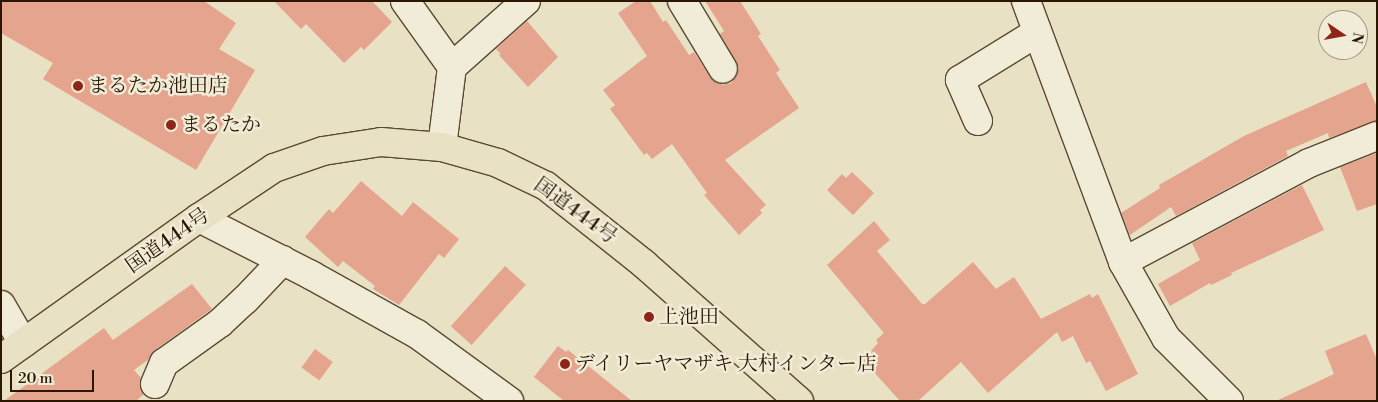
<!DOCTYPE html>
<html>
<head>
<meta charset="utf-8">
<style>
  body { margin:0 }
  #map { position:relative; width:1378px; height:402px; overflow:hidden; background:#e9e1c3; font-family:"Libre Bodoni","Noto Serif JP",serif }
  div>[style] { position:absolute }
  .building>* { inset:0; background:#e5a48d; transform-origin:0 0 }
  .roads { filter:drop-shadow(1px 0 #5a4932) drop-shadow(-1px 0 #5a4932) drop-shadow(0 1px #5a4932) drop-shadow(0 -1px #5a4932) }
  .minor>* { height:28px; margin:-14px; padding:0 14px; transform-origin:14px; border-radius:14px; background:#f1ecd8 }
  .trunk>* { height:28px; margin:-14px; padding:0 14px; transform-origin:14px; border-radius:14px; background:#e9e1c3 }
  .dots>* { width:14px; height:14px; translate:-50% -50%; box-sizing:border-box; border:2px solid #f1ecd8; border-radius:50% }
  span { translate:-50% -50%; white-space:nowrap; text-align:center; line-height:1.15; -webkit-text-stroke:5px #f1ecd8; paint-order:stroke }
  .poi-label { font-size:20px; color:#2a1601 }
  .left { translate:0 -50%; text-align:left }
  .street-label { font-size:20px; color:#2a1601 }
  .frame { position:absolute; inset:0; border:2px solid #2a1601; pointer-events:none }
  .north { position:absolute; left:1318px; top:10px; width:50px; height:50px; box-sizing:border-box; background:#f1ecd8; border:1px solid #a19682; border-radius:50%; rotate:102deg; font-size:14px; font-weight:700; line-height:20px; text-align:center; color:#2a1601 }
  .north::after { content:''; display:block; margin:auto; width:18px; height:22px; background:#8f2418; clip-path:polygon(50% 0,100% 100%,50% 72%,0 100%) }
  .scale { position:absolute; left:10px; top:370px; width:84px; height:22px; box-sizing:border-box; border:2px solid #2a1601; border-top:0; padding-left:6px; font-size:15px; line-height:18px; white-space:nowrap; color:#2a1601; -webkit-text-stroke:4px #f1ecd8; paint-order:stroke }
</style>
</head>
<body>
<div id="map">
  <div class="building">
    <i style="clip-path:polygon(1px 1px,204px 1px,236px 23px,219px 49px,255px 70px,196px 170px,43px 79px,53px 63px,1px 33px)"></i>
    <i style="clip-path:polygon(274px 1px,372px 1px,392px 22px,364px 50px,361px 47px,344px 63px,306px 24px,301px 29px)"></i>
    <i style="clip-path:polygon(636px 1px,650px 1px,663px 22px,666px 20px,689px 55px,694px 52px,710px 77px,715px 82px,723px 85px,731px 83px,736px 77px,739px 68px,720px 34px,724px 31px,705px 1px,740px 1px,761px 34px,758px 36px,780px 70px,776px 73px,799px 108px,725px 160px,766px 205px,760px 210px,762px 213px,739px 235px,704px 195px,707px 193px,672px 144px,652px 159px,647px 153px,644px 155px,610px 109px,615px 105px,603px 90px,647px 56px,618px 13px)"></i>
    <i style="clip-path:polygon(527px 21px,558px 57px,528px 87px,499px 55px,501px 54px,496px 49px)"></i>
    <i style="clip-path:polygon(1366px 82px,1377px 107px,1377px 121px,1329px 138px,1328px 133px,1286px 151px,1288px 156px,1176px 216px,1171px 207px,1130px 235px,1129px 233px,1121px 213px,1160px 188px,1159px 185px,1244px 136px)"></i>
    <i style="clip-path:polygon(1377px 153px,1377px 204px,1357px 211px,1340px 167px)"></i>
    <i style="clip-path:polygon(852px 172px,874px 193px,853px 215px,827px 190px,842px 174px,846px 178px)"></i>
    <i style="clip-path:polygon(361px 181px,402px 216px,413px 202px,459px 239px,444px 258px,439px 254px,399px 305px,373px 289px,375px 286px,343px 261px,338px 267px,305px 237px,329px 209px,333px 213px)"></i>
    <i style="clip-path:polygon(1302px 185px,1324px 230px,1231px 273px,1232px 275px,1211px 285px,1210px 283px,1170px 306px,1158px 284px,1200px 260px,1192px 243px)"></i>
    <i style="clip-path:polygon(874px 221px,890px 240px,877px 251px,922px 304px,925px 304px,973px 262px,996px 289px,1014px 277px,1041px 319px,1090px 294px,1092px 298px,1098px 294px,1138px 374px,1106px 391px,1090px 361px,1086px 363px,1073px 336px,1062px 342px,1057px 332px,988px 393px,961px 362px,918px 401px,900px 401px,863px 360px,878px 343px,876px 340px,884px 333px,827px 265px)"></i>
    <i style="left:505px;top:266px;width:28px;height:81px;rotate:42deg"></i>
    <i style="clip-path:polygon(192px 284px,212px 309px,155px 350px,148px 360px,134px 370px,141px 378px,140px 386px,144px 394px,136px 401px,4px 401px,104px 328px,113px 340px)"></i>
    <i style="clip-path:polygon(1366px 334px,1377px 360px,1377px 401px,1276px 401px,1334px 374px,1325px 351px)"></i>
    <i style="clip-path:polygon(558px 346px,566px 352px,568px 350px,632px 401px,564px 401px,534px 377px)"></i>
    <i style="left:315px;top:349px;width:22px;height:23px;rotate:36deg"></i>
  </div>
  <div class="roads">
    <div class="minor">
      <i style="left:405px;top:1px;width:81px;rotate:54.5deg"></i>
      <i style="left:682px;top:1px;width:79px;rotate:58.9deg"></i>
      <i style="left:1026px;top:1px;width:278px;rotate:69.6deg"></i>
      <i style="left:1123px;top:262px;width:87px;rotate:60.5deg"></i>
      <i style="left:1166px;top:338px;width:89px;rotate:45deg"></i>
      <i style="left:978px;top:121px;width:45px;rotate:-113.7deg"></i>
      <i style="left:960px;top:80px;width:89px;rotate:-31.7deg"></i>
      <i style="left:442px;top:147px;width:81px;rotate:-82.9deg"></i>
      <i style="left:452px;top:67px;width:99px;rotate:-41.7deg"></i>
      <i style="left:199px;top:218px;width:126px;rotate:27deg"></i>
      <i style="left:311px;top:275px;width:121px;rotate:29.1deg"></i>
      <i style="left:417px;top:334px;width:114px;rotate:36.1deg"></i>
      <i style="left:1123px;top:262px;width:211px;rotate:-28deg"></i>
      <i style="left:1309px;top:163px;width:73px;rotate:-21.7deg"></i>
      <i style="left:1px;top:305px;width:44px;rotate:59.9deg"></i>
      <i style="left:155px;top:384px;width:23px;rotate:-67deg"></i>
      <i style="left:164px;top:363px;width:69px;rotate:-35.5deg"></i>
      <i style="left:220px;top:323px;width:34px;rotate:-43deg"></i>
      <i style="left:245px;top:300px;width:55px;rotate:-46.5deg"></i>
    </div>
    <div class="trunk">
      <i style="left:1px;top:359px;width:243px;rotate:-35.5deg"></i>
      <i style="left:199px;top:218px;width:90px;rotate:-33.7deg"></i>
      <i style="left:274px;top:168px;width:52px;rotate:-19.1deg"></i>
      <i style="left:323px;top:151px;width:59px;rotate:-8.8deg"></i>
      <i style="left:381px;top:142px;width:61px;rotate:4.7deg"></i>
      <i style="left:442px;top:147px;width:58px;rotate:15.9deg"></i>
      <i style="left:498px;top:163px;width:53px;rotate:25.6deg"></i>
      <i style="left:546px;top:186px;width:125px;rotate:38.5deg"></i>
      <i style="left:644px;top:264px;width:207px;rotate:41.5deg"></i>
    </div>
  </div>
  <div class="dots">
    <i style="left:78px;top:86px;background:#8f2418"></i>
    <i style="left:171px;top:125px;background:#8f2418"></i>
    <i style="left:649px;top:317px;background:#8f2418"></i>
    <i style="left:565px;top:364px;background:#8f2418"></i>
  </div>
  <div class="poi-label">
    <span class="left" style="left:88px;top:86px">まるたか池田店</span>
    <span class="left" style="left:181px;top:125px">まるたか</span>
    <span class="left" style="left:659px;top:317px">上池田</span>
    <span class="left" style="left:575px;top:364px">デイリーヤマザキ 大村インター店</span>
  </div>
  <div class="street-label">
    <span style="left:575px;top:211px;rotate:36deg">国道444号</span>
    <span style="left:168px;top:241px;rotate:-35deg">国道444号</span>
  </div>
  <div class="frame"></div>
  <div class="north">N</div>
  <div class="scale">20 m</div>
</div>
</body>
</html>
